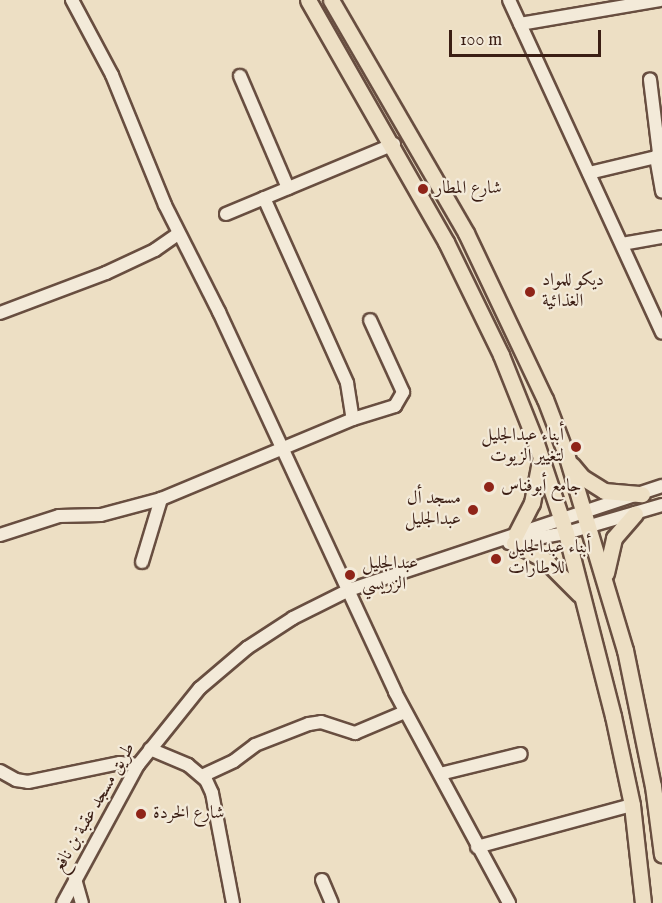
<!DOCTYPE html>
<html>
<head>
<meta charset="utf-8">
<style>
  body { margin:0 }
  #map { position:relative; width:662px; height:903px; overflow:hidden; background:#eddfc4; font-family:"IM FELL English",Amiri,serif }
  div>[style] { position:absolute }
  .roads { filter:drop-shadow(2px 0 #684e40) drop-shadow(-2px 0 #684e40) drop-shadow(0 2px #684e40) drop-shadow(0 -2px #684e40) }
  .minor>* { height:12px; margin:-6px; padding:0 6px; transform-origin:6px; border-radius:6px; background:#f3ead9 }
  .major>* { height:15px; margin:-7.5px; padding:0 7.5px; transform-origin:7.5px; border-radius:7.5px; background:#eddfc4 }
  .dots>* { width:16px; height:16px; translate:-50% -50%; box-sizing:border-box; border:3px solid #f3ead9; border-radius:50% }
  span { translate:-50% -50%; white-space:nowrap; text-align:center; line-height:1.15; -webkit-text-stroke:4.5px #f3ead9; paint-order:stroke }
  .poi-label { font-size:18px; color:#3b1e14 }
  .left { translate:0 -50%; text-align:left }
  .right { translate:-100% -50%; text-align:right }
  .street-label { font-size:18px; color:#3b1e14 }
  .scale { position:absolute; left:449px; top:30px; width:152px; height:27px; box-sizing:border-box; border:3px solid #3b1e14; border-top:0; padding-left:8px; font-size:18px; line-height:21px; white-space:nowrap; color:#3b1e14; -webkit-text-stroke:4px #f3ead9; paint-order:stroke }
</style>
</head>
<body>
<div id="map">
  <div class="roads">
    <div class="minor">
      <i style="left:72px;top:0;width:85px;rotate:61.9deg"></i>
      <i style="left:112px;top:75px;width:140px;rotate:67.8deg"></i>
      <i style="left:165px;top:205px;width:120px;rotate:63.2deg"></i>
      <i style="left:219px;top:312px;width:419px;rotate:65.1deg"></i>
      <i style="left:395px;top:692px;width:240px;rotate:61.6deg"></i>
      <i style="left:509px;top:0;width:366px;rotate:65.3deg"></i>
      <i style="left:520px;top:24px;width:142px;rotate:-9.7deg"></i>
      <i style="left:240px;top:76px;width:122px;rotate:66.8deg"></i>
      <i style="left:656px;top:157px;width:35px;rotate:80deg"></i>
      <i style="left:589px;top:173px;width:69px;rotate:-13.4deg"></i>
      <i style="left:656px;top:157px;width:5px;rotate:-53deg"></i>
      <i style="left:659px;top:153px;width:74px;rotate:-97deg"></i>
      <i style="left:264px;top:198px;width:203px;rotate:65.8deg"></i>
      <i style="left:347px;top:383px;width:36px;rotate:81deg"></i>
      <i style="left:226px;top:214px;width:182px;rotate:-22.6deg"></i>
      <i style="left:622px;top:244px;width:41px;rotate:-9.9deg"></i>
      <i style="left:0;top:313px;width:113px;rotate:-20.7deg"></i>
      <i style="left:106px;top:273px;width:54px;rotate:-25.1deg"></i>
      <i style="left:155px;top:250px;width:29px;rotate:-35deg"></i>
      <i style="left:0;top:535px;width:62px;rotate:-17.9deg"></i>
      <i style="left:59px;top:516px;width:42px;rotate:-1.4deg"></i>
      <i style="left:101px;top:515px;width:62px;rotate:-14.9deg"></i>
      <i style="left:161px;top:499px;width:208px;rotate:-22.6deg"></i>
      <i style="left:353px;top:419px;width:44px;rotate:-17.2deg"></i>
      <i style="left:395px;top:406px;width:16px;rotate:-60deg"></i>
      <i style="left:403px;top:392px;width:79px;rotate:-114.6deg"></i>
      <i style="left:509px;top:543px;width:58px;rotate:-10deg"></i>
      <i style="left:566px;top:533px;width:100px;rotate:-16.3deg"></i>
      <i style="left:142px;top:562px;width:66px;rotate:-73.2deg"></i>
      <i style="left:150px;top:749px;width:41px;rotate:22.8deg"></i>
      <i style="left:188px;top:765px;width:23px;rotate:40deg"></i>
      <i style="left:206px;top:780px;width:14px;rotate:65deg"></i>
      <i style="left:212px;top:793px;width:112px;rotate:79.2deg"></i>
      <i style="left:0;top:771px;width:18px;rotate:29deg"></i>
      <i style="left:16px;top:780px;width:12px;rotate:9deg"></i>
      <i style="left:28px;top:782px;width:94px;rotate:-11.7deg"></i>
      <i style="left:120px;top:763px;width:18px;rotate:6deg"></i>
      <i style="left:440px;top:774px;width:83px;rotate:-13.9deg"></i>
      <i style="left:202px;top:776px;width:35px;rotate:-25deg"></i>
      <i style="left:234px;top:761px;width:26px;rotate:-37deg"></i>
      <i style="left:255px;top:745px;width:58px;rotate:-21.3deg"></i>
      <i style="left:309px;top:724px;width:12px;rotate:-9deg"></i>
      <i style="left:321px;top:722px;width:36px;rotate:18deg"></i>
      <i style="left:355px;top:733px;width:54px;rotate:-22.8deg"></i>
      <i style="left:477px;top:847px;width:161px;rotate:-15.2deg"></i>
      <i style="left:75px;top:879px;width:25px;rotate:74deg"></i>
      <i style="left:322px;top:880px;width:25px;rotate:67deg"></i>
      <i style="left:63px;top:903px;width:157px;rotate:-61.5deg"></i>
      <i style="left:138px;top:765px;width:99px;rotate:-51.2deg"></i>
      <i style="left:200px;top:688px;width:62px;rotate:-40.4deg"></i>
      <i style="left:247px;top:648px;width:55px;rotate:-33.1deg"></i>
      <i style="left:293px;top:618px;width:63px;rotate:-26.6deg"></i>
      <i style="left:349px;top:590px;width:330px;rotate:-18.4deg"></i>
    </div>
    <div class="major">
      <i style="left:308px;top:0;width:279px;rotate:60.3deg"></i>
      <i style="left:446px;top:242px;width:126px;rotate:64deg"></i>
      <i style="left:501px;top:355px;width:92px;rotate:68.2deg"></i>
      <i style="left:535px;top:440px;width:98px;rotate:71.6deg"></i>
      <i style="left:566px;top:533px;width:189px;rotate:75.6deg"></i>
      <i style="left:613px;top:716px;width:91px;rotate:77.9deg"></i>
      <i style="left:632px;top:805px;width:99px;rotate:83.6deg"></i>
      <i style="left:331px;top:0;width:269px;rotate:59.9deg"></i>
      <i style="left:466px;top:233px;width:184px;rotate:64.6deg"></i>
      <i style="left:545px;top:399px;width:62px;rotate:69.2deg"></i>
      <i style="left:567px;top:457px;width:202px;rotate:73.3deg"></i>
      <i style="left:625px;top:650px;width:139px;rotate:78.4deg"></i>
      <i style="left:653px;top:786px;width:69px;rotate:82.5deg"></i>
      <i style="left:572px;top:465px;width:16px;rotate:50deg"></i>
      <i style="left:582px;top:477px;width:26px;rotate:32deg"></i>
      <i style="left:604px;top:491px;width:38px;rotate:5deg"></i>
      <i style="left:516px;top:534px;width:35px;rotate:-63deg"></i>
      <i style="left:532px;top:503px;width:43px;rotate:-79.2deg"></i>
      <i style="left:514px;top:543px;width:37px;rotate:29deg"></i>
      <i style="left:546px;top:561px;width:47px;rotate:45deg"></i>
      <i style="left:606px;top:573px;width:36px;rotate:-77deg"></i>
      <i style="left:614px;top:538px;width:32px;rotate:-49deg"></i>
    </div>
  </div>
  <div class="dots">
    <i style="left:423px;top:189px;background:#8f2418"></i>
    <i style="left:530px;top:292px;background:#8f2418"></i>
    <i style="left:576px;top:447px;background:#8f2418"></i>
    <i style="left:489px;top:487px;background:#8f2418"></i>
    <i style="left:473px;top:510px;background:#8f2418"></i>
    <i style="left:496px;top:559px;background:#8f2418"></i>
    <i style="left:350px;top:575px;background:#8f2418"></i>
    <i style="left:141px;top:814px;background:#8f2418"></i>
  </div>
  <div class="poi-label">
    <span class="left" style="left:435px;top:189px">شارع المطار</span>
    <span class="left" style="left:542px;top:292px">ديكو للمواد<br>الغذائية</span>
    <span class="right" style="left:564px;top:447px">أبناء عبدالجليل<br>لتغيير الزيوت</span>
    <span class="left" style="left:501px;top:487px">جامع أبوفناس</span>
    <span class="right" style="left:461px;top:510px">مسجد أل<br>عبدالجليل</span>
    <span class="left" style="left:508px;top:559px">أبناء عبدالجليل<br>للاطارات</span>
    <span class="left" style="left:362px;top:575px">عبدالجليل<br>الزريسي</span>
    <span class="left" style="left:153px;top:814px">شارع الخردة</span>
  </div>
  <div class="street-label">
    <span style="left:95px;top:808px;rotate:-60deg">طريق مسجد عقبة بن نافع</span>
  </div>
  <div class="scale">100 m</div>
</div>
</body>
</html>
